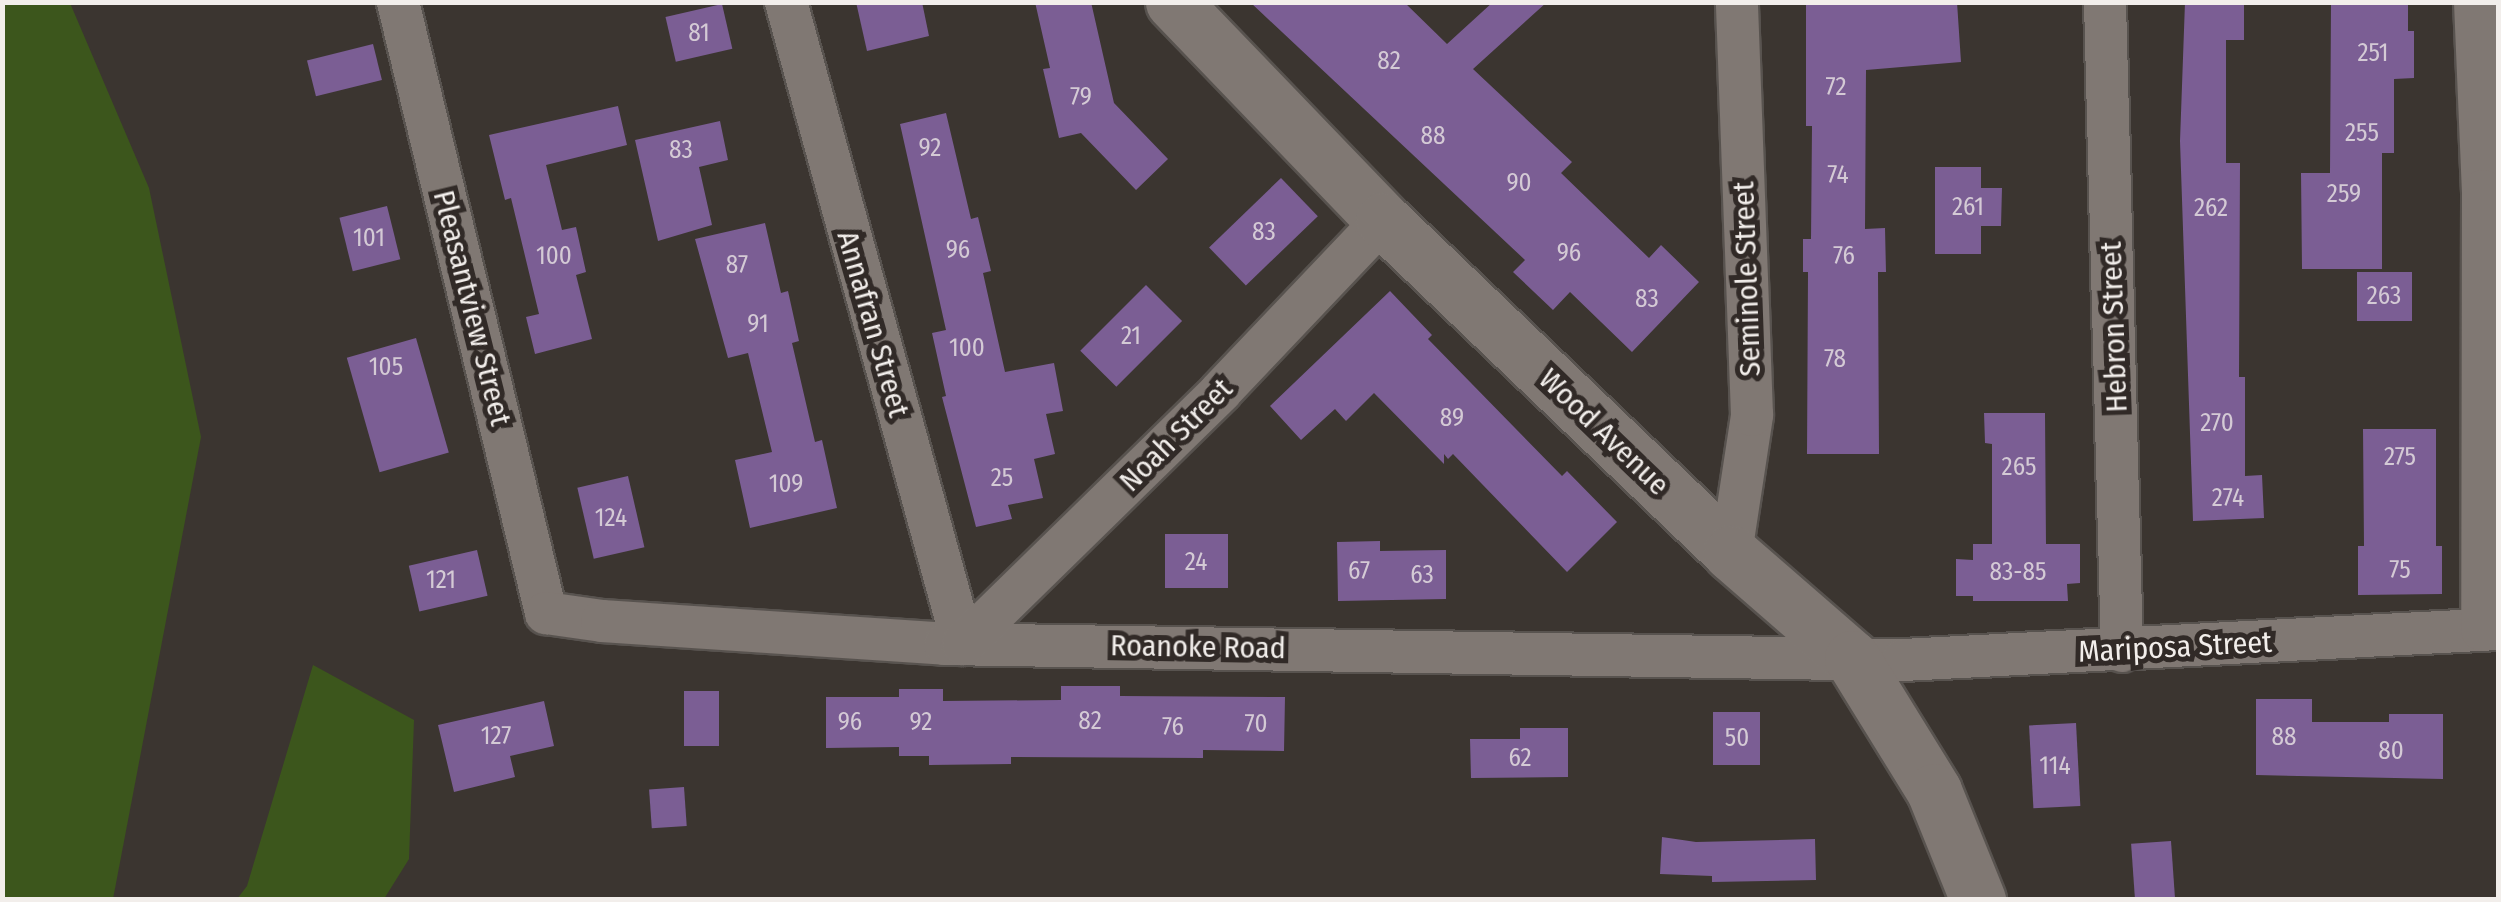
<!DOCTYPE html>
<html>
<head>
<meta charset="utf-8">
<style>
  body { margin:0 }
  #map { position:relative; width:2501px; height:902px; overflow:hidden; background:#3b3530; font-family:"Fira Sans Condensed",sans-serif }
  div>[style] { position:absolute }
  .green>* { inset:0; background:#3c561c }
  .building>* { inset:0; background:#7b5e94; transform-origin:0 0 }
  .roads { filter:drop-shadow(2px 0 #58534f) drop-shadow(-2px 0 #58534f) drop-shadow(0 2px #58534f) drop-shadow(0 -2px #58534f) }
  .minor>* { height:42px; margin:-21px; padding:0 21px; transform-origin:21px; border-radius:21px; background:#807873 }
  .secondary>* { height:55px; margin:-27.5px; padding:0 27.5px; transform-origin:27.5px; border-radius:27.5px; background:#807873 }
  span { translate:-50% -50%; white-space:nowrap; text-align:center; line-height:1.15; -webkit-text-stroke:10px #312a27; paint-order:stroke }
  .number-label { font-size:25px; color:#d4cad5 }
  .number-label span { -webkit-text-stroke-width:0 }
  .street-label { font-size:30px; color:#f2eeeb }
  .frame { position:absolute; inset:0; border:5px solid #f2eeeb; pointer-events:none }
</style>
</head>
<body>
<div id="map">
  <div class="green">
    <i style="clip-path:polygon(2px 3px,70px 3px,149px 188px,201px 437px,113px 899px,3px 899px)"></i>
    <i style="clip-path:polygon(313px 665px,414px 720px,409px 859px,384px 899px,237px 899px,247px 886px)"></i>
  </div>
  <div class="building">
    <i style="clip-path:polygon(856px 2px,922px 2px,929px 36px,867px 51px)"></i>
    <i style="clip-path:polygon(1035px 2px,1091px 2px,1114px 103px,1168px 159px,1136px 190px,1081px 133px,1059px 138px,1043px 69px,1050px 68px)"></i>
    <i style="clip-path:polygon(1250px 2px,1404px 2px,1447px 44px,1493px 2px,1547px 2px,1473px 69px,1572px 162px,1561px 173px,1649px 258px,1661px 245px,1699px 282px,1632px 352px,1570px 292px,1553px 310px,1513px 272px,1525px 260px)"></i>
    <i style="clip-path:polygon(1806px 2px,1957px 2px,1961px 62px,1866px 70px,1865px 229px,1885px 228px,1886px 272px,1878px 272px,1879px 454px,1807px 454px,1808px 272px,1803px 272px,1803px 239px,1811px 239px,1812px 126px,1806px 126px)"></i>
    <i style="clip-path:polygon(2185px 2px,2244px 2px,2244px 40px,2226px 40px,2226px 163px,2240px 163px,2239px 377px,2245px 377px,2245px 476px,2262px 475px,2264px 518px,2193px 521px,2180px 141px)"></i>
    <i style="clip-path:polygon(2331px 2px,2408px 2px,2408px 31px,2414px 31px,2414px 78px,2394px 79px,2394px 153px,2382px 153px,2382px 269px,2302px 269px,2301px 173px,2330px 173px)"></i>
    <i style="left:722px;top:4px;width:46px;height:58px;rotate:77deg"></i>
    <i style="left:373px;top:44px;width:37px;height:68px;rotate:76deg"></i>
    <i style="clip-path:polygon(618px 106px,627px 145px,546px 165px,562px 230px,576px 227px,586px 272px,576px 275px,592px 339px,535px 354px,526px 317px,539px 314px,511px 198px,505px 200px,489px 135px)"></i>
    <i style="clip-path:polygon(946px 113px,971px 219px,978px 217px,991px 271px,983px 273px,1005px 372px,1054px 363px,1063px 411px,1046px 414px,1055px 454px,1034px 459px,1043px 498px,1008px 505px,1012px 519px,976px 527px,942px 397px,946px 396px,932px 333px,946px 330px,900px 124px)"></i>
    <i style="clip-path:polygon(720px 121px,728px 160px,699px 167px,712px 225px,658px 241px,635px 140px)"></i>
    <i style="clip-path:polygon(1935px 167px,1981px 167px,1981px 188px,2002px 188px,2001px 226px,1981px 226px,1981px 254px,1935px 254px)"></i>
    <i style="left:1281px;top:178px;width:53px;height:100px;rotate:46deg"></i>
    <i style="left:387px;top:206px;width:55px;height:49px;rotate:76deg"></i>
    <i style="clip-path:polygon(765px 223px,781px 293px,788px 291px,799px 341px,792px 343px,815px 442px,822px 440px,837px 508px,750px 528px,735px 460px,772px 452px,748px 353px,728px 358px,695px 239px)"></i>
    <i style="left:2357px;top:272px;width:55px;height:49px"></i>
    <i style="left:1146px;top:285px;width:51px;height:93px;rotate:45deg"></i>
    <i style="clip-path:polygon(1390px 291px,1432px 335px,1428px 339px,1562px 476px,1567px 471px,1617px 522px,1567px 572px,1453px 454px,1448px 459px,1444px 454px,1444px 464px,1374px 393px,1346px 421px,1335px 409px,1301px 440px,1270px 406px)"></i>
    <i style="left:416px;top:338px;width:119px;height:72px;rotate:74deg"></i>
    <i style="clip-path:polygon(1984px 413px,2045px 413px,2046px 544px,2080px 544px,2080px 583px,2067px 584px,2068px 601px,1973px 601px,1973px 596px,1956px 596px,1956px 559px,1973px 560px,1973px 544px,1992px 544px,1992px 444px,1985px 443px)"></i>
    <i style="clip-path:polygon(2363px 429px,2436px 429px,2436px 546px,2442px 546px,2442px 594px,2358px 595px,2358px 546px,2364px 546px)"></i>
    <i style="left:628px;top:476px;width:73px;height:52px;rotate:77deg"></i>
    <i style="left:1228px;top:534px;width:54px;height:63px;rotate:90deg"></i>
    <i style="clip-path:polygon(1380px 541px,1380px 551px,1446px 550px,1446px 599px,1338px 601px,1337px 542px)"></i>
    <i style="left:477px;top:550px;width:47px;height:70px;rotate:77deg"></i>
    <i style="clip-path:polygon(1061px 686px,1120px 686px,1120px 696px,1285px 697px,1284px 751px,1203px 750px,1203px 758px,1011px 757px,1011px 764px,929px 765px,929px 756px,899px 756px,899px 747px,826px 748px,826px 697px,899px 697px,899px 689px,943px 689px,943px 701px,1061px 700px)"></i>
    <i style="left:684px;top:691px;width:35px;height:55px"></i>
    <i style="clip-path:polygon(2256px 699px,2312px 699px,2312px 722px,2389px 722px,2389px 714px,2443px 714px,2443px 779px,2256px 775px)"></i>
    <i style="clip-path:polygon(544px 701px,554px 746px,510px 756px,515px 777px,454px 792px,438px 725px)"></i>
    <i style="left:1713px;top:712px;width:47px;height:53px"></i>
    <i style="left:2076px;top:723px;width:83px;height:47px;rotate:87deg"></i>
    <i style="clip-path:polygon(1520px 728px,1568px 728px,1568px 777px,1471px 778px,1470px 739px,1520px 739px)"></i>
    <i style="left:684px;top:787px;width:39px;height:35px;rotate:86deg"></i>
    <i style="clip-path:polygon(1662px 837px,1696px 842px,1815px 839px,1816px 880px,1712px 882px,1712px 876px,1660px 874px)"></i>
    <i style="left:2171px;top:841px;width:59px;height:40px;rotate:86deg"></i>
  </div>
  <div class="roads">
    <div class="minor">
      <i style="left:398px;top:2px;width:629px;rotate:76.38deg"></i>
      <i style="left:546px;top:613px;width:57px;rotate:8.1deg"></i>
      <i style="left:602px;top:621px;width:344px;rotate:3.8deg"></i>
      <i style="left:945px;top:644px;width:958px;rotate:0.96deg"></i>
      <i style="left:1903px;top:660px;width:596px;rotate:-2.98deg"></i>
      <i style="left:786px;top:2px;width:666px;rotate:74.59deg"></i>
      <i style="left:963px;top:644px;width:360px;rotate:-44.4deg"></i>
      <i style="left:1220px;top:392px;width:237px;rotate:-46.5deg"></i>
      <i style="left:2105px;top:2px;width:649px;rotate:88.5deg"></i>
      <i style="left:2475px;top:2px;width:189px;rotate:87.6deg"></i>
      <i style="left:2483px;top:191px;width:439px;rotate:90.1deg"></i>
      <i style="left:1731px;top:553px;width:140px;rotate:-81.3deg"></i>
      <i style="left:1752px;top:415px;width:413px;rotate:-92.1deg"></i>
    </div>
    <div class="secondary">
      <i style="left:1173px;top:2px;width:303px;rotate:46.1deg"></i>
      <i style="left:1383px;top:220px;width:482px;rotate:43.7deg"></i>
      <i style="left:1731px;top:553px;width:160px;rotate:41deg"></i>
      <i style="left:1852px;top:658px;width:156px;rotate:58.3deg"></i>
      <i style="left:1934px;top:791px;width:118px;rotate:68deg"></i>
    </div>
  </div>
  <div class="number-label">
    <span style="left:699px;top:33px">81</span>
    <span style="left:2373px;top:53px">251</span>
    <span style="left:1389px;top:61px">82</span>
    <span style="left:1836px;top:87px">72</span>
    <span style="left:1081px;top:97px">79</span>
    <span style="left:2362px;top:133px">255</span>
    <span style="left:1433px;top:136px">88</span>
    <span style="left:930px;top:148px">92</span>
    <span style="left:681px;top:150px">83</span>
    <span style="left:1838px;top:175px">74</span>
    <span style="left:1519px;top:183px">90</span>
    <span style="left:2344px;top:194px">259</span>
    <span style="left:1968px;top:207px">261</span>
    <span style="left:2211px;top:208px">262</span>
    <span style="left:1264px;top:232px">83</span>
    <span style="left:369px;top:238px">101</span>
    <span style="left:958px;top:250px">96</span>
    <span style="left:1569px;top:253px">96</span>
    <span style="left:554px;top:256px">100</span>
    <span style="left:1844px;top:256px">76</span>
    <span style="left:737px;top:265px">87</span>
    <span style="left:2384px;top:296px">263</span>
    <span style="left:1647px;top:299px">83</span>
    <span style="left:758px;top:324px">91</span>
    <span style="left:1131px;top:336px">21</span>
    <span style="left:967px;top:348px">100</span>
    <span style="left:1835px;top:359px">78</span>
    <span style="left:386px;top:367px">105</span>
    <span style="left:1452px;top:418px">89</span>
    <span style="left:2217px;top:423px">270</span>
    <span style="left:2400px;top:457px">275</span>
    <span style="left:2019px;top:467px">265</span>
    <span style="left:1002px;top:478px">25</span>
    <span style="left:786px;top:484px">109</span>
    <span style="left:2228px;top:498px">274</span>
    <span style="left:611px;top:518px">124</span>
    <span style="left:1196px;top:562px">24</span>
    <span style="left:2400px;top:570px">75</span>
    <span style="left:1359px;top:571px">67</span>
    <span style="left:2018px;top:572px">83-85</span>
    <span style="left:1422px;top:575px">63</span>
    <span style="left:441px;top:580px">121</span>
    <span style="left:1090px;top:721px">82</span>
    <span style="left:850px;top:722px">96</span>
    <span style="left:921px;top:722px">92</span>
    <span style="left:1256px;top:724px">70</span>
    <span style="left:1173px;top:727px">76</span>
    <span style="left:496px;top:736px">127</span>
    <span style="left:2284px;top:737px">88</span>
    <span style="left:1737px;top:738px">50</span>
    <span style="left:2391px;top:751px">80</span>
    <span style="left:1520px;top:758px">62</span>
    <span style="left:2055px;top:766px">114</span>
  </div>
  <div class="street-label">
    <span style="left:1747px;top:279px;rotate:-92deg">Seminole Street</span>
    <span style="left:472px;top:308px;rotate:76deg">Pleasantview Street</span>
    <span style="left:873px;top:324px;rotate:74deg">Annafran Street</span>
    <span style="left:2114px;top:327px;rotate:-92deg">Hebron Street</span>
    <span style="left:1604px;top:432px;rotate:44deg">Wood Avenue</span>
    <span style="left:1176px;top:435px;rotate:-45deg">Noah Street</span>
    <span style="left:1198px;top:647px;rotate:1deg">Roanoke Road</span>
    <span style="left:2175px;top:647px;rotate:-3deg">Mariposa Street</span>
  </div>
  <div class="frame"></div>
</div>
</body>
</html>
